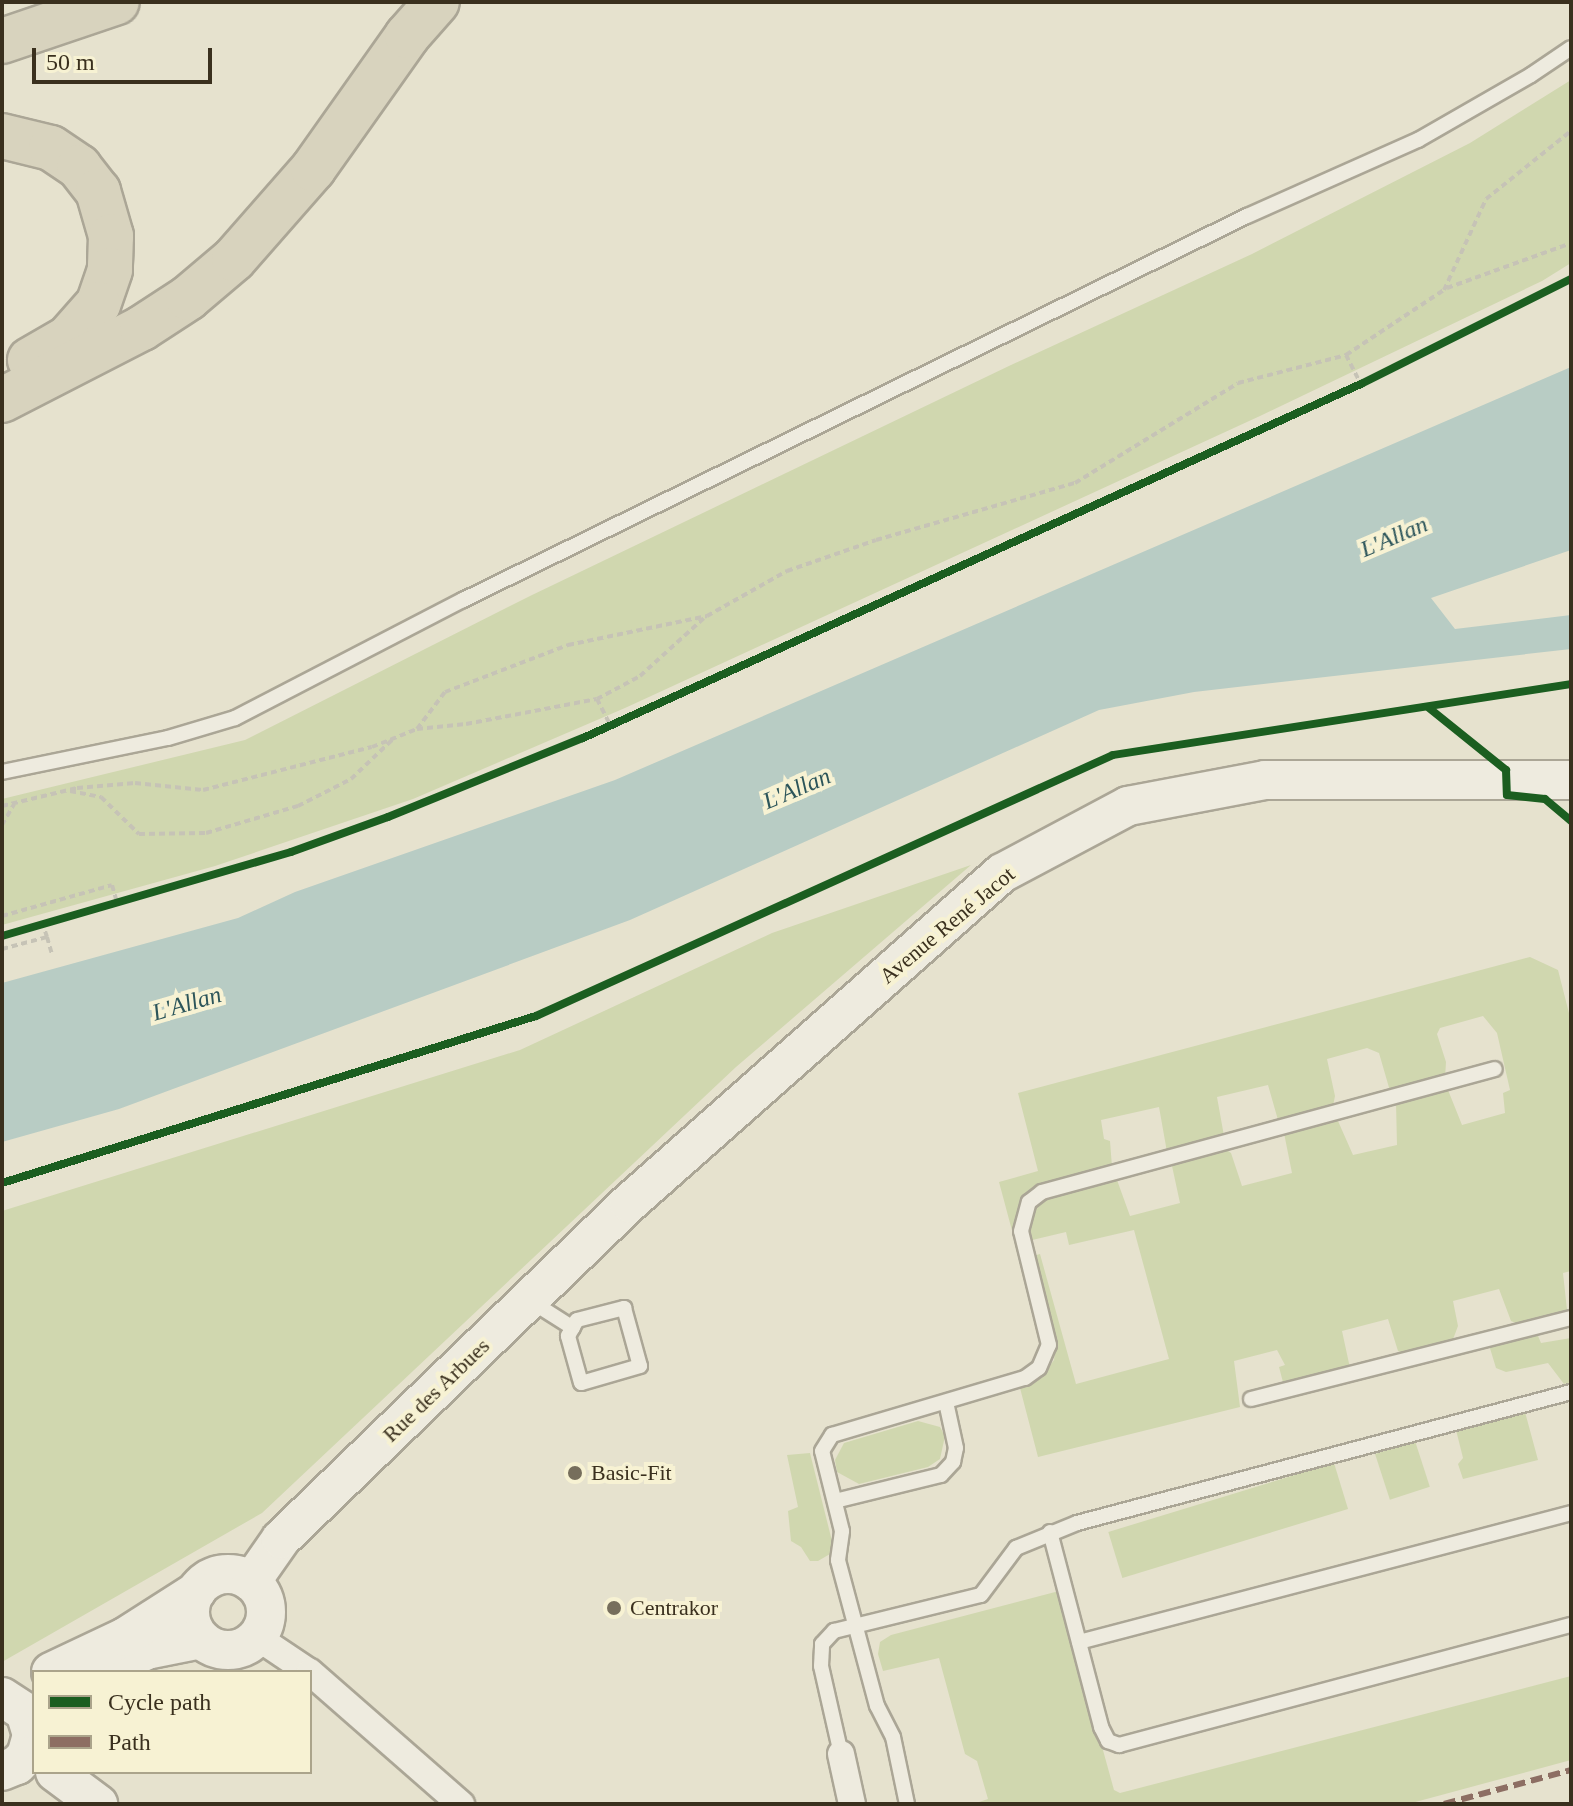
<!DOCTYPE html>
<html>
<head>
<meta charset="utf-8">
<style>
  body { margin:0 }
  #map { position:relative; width:1573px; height:1806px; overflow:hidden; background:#e6e2ce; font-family:Georgia,serif }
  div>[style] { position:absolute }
  .green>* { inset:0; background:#d0d7af; transform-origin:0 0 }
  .water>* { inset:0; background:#b8ccc4 }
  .path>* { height:4px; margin-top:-2px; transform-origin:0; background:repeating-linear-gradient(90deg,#c6c3b6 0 6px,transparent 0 10px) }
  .roads { filter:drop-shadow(2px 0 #aba696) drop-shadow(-2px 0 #aba696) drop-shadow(0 2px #aba696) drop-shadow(0 -2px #aba696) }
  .service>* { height:14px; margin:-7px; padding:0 7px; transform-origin:7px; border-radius:7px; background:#eeebdf }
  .minor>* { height:26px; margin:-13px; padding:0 13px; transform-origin:13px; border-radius:13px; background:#eeebdf }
  .secondary>* { height:38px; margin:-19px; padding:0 19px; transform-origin:19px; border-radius:19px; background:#eeebdf }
  .secondary>.ring { margin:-19px; padding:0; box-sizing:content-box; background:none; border:38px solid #eeebdf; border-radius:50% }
  .motorway>* { height:44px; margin:-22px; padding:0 22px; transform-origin:22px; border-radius:22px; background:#d8d3be }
  .quiet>* { height:6px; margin-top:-3px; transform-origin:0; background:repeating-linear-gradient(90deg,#8d6e63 0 12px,transparent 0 18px) }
  .cycleway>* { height:8px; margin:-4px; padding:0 4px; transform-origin:4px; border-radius:4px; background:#1b5e20 }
  .dots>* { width:22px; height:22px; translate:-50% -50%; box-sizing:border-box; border:4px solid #f7f2d3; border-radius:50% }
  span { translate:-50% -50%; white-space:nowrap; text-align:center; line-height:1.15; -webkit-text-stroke:8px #f7f2d3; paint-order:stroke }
  .street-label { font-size:22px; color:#3a301e }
  .poi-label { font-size:22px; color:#3a301e }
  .left { translate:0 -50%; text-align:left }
  .water-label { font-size:24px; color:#2c555a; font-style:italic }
  .frame { position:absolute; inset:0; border:4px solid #3a301e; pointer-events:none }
  .legend { position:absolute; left:32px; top:1670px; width:280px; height:104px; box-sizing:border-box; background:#f7f2d3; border:2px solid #aba48b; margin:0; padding:10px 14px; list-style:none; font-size:24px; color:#3a301e }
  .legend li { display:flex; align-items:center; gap:16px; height:40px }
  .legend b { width:40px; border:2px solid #aba48b }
  .scale { position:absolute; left:32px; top:48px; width:180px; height:36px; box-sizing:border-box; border:4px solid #3a301e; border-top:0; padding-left:10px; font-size:24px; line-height:28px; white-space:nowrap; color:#3a301e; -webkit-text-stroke:6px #f7f2d3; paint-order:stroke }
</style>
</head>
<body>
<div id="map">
  <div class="green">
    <i style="clip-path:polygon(1571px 80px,1571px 263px,1542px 281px,1260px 416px,625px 708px,413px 799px,215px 866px,2px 925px,2px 799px,245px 740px,530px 596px,1011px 365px,1252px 254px,1470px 143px)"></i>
    <i style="clip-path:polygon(971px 865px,736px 1067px,262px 1513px,2px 1662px,2px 1211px,520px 1050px,772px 933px)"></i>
    <i style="clip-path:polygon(1530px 957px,1558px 970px,1571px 1021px,1571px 1271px,1563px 1273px,1567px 1310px,1518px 1324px,1511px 1321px,1499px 1289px,1453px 1301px,1458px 1326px,1452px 1342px,1403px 1353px,1398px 1351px,1388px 1319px,1342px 1331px,1350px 1368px,1284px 1386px,1279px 1367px,1285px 1365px,1277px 1350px,1234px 1361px,1240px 1407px,1038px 1457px,1020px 1388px,1043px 1375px,1054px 1360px,1056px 1342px,1033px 1256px,1040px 1254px,1076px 1384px,1169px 1359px,1134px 1230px,1069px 1245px,1066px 1232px,1028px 1241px,1035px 1206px,1046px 1198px,1117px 1180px,1130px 1216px,1180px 1203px,1172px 1166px,1174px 1161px,1225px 1149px,1231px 1153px,1242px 1186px,1292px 1173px,1284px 1133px,1338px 1121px,1353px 1155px,1397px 1145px,1396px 1103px,1448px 1090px,1462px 1125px,1505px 1113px,1503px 1093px,1510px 1090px,1497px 1033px,1483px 1016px,1440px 1028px,1437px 1034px,1446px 1062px,1445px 1078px,1390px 1091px,1379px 1053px,1367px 1048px,1327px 1059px,1335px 1096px,1333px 1106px,1329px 1109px,1278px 1120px,1268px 1085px,1217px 1097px,1224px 1136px,1167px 1152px,1159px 1107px,1101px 1120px,1104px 1139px,1110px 1141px,1112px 1167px,1024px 1199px,1014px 1238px,999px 1182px,1038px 1171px,1018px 1093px)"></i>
    <i style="clip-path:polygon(1536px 1331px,1541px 1343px,1571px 1338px,1571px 1382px,1564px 1384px,1548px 1363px,1506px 1372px,1496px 1368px,1489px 1345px)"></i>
    <i style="clip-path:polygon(1525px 1412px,1538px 1460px,1463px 1479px,1458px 1464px,1463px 1458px,1456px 1430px)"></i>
    <i style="clip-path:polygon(918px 1421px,940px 1427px,945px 1436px,940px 1459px,928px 1467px,859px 1484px,837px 1472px,835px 1460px,844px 1443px)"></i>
    <i style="left:1415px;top:1441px;width:48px;height:42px;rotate:72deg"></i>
    <i style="clip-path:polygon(810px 1453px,833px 1545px,830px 1554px,818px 1561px,810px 1561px,801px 1547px,791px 1541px,788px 1511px,798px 1507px,787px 1455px)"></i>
    <i style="left:1334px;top:1463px;width:48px;height:236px;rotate:73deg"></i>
    <i style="clip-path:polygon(1059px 1591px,1114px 1790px,1120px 1793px,1571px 1676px,1571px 1760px,1408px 1804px,973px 1804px,988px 1799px,977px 1761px,965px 1754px,939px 1658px,883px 1671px,878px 1654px,880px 1642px,891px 1635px)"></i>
  </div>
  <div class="water">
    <i style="clip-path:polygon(1571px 367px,1571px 550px,1431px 598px,1455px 629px,1571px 615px,1571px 649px,1194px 692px,1099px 710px,630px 920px,119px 1109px,2px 1142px,2px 983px,238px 918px,295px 892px,615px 780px)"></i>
  </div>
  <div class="path">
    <i style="left:1444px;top:290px;width:100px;rotate:-65.2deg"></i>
    <i style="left:1486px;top:199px;width:109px;rotate:-38.7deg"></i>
    <i style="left:1346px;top:355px;width:33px;rotate:63deg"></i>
    <i style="left:597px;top:699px;width:29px;rotate:63deg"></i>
    <i style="left:417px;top:729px;width:49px;rotate:-5.8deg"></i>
    <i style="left:466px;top:724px;width:133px;rotate:-10.8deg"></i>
    <i style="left:597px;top:699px;width:49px;rotate:-28.1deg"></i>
    <i style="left:640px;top:676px;width:86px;rotate:-42.2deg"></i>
    <i style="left:70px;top:791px;width:32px;rotate:11deg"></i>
    <i style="left:101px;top:797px;width:53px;rotate:44.2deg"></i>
    <i style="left:139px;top:834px;width:67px;rotate:-0.9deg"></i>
    <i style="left:206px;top:833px;width:96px;rotate:-16.4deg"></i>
    <i style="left:298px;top:806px;width:59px;rotate:-27deg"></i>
    <i style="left:351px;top:779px;width:57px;rotate:-43.6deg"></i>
    <i style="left:2px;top:806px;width:77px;rotate:-13.5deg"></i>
    <i style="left:77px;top:788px;width:58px;rotate:-4.9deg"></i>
    <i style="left:135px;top:783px;width:68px;rotate:5.9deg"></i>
    <i style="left:203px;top:790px;width:174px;rotate:-14.3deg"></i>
    <i style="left:372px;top:747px;width:48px;rotate:-21.8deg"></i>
    <i style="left:417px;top:729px;width:46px;rotate:-52.9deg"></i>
    <i style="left:445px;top:692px;width:132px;rotate:-20.9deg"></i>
    <i style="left:568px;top:645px;width:142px;rotate:-11.8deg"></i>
    <i style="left:707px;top:616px;width:92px;rotate:-29.4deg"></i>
    <i style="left:787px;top:571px;width:94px;rotate:-19.2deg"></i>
    <i style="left:876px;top:540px;width:207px;rotate:-16deg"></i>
    <i style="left:1075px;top:483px;width:191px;rotate:-31.5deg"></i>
    <i style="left:1238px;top:383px;width:112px;rotate:-14.5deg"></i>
    <i style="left:1346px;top:355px;width:121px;rotate:-33.6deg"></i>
    <i style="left:1447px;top:288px;width:132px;rotate:-19.9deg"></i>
    <i style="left:2px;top:825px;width:24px;rotate:-60deg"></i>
    <i style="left:2px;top:916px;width:114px;rotate:-15.7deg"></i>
    <i style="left:112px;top:885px;width:19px;rotate:74deg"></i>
    <i style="left:47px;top:937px;width:19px;rotate:74deg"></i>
    <i style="left:2px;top:949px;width:47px;rotate:-14.9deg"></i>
    <i style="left:47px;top:937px;width:13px;rotate:-108deg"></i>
  </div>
  <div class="roads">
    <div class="service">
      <i style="left:2px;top:772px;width:169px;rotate:-11.6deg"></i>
      <i style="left:168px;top:738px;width:70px;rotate:-16.6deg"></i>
      <i style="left:235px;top:718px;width:257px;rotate:-27.4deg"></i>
      <i style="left:463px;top:600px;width:873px;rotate:-26.1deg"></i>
      <i style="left:1247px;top:216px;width:187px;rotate:-24deg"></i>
      <i style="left:1418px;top:140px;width:130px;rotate:-29.9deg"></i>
      <i style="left:1531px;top:75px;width:48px;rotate:-34deg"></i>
      <i style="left:529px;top:1300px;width:52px;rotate:32.5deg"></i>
      <i style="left:624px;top:1308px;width:60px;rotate:74.6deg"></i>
      <i style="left:640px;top:1366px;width:61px;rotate:163.9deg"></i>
      <i style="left:581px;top:1383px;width:49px;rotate:-105.5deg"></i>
      <i style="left:568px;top:1336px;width:18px;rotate:-61deg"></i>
      <i style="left:577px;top:1320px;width:49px;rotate:-14.3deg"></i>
      <i style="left:1251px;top:1399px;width:330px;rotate:-14.2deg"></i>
      <i style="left:835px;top:1501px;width:109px;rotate:-13.8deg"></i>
      <i style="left:941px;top:1475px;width:18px;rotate:-47deg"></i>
      <i style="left:953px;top:1462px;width:14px;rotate:-78deg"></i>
      <i style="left:956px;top:1448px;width:47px;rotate:-102.3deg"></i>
      <i style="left:1050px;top:1532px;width:202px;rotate:75.3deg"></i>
      <i style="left:1101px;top:1727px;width:16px;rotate:63deg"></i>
      <i style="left:1108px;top:1741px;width:12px;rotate:20deg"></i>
      <i style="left:1119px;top:1745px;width:468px;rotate:-14.9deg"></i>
      <i style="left:1079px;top:1642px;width:509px;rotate:-14.69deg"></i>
      <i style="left:841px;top:1754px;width:90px;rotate:-102.8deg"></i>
      <i style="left:821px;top:1666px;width:22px;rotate:-87deg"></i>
      <i style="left:822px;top:1644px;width:18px;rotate:-47deg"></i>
      <i style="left:834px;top:1631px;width:151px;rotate:-13.8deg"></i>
      <i style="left:981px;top:1595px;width:59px;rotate:-53.3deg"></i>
      <i style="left:1016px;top:1548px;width:66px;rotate:-22.3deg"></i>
      <i style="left:1077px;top:1523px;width:511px;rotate:-14.85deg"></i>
      <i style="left:907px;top:1804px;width:68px;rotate:-101.8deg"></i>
      <i style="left:893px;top:1737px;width:35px;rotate:-117deg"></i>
      <i style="left:877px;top:1706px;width:151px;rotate:-105deg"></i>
      <i style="left:838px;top:1560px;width:29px;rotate:-82deg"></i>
      <i style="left:842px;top:1531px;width:82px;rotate:-104deg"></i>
      <i style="left:822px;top:1451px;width:19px;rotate:-58deg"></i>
      <i style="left:832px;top:1435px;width:201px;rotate:-16.5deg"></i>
      <i style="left:1025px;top:1378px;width:17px;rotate:-36deg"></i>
      <i style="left:1039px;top:1368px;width:25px;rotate:-67deg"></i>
      <i style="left:1049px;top:1345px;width:117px;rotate:-103.8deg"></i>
      <i style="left:1021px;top:1231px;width:30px;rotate:-75deg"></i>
      <i style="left:1029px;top:1202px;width:16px;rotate:-38deg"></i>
      <i style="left:1042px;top:1192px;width:469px;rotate:-15.2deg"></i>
    </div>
    <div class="minor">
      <i style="left:257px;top:1637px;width:63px;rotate:33.9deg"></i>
      <i style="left:310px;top:1672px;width:201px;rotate:41.2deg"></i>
      <i style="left:841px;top:1754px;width:51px;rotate:77.6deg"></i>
    </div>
    <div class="secondary">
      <i class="ring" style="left:190px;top:1574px;width:38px;height:38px"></i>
      <i style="left:251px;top:1582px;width:52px;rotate:-55.1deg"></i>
      <i style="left:281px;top:1539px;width:484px;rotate:-44deg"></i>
      <i style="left:629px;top:1203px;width:498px;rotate:-41.5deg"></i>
      <i style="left:1002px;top:873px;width:143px;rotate:-28deg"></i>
      <i style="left:1128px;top:806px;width:139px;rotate:-10.7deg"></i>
      <i style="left:1265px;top:780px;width:306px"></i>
      <i style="left:112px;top:1667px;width:39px;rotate:-26deg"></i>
      <i style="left:147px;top:1650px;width:55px;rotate:-11.5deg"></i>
      <i style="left:51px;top:1672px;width:82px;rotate:-25.3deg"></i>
      <i style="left:125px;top:1637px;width:85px;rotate:-32.6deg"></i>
      <i style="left:2px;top:1697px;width:27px;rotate:33deg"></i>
      <i style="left:25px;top:1712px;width:24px;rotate:73deg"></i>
      <i style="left:32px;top:1735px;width:22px;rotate:106deg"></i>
      <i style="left:26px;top:1756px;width:13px;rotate:135deg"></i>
      <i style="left:17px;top:1765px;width:16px;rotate:158deg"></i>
      <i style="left:55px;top:1772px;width:54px;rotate:36.7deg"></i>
    </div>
    <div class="motorway">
      <i style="left:2px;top:41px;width:121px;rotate:-18.7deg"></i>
      <i style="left:2px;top:136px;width:50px;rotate:13.8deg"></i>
      <i style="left:51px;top:148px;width:34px;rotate:34deg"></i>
      <i style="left:79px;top:167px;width:31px;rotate:52deg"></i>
      <i style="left:98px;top:191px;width:47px;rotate:73.9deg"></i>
      <i style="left:111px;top:236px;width:34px;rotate:92deg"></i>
      <i style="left:110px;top:270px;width:36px;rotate:109deg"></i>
      <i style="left:98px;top:304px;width:45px;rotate:131.4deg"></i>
      <i style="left:68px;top:338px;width:44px;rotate:149.9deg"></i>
      <i style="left:2px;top:400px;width:157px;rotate:-27.2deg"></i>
      <i style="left:142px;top:328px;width:55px;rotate:-33.1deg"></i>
      <i style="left:188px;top:298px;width:60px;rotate:-40.3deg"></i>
      <i style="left:234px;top:259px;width:120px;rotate:-48.7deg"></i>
      <i style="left:313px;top:169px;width:163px;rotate:-54.7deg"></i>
      <i style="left:407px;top:36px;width:45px;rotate:-48.6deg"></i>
    </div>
  </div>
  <div class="quiet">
    <i style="left:1444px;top:1804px;width:131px;rotate:-15deg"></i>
  </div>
  <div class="cycleway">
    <i style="left:1429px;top:708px;width:99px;rotate:38.8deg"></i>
    <i style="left:1506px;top:770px;width:25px;rotate:88deg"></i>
    <i style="left:1507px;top:795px;width:38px;rotate:6deg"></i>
    <i style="left:1545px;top:799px;width:34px;rotate:40deg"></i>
    <i style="left:2px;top:936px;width:301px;rotate:-16.2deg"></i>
    <i style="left:291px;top:852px;width:103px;rotate:-19.8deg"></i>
    <i style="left:388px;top:817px;width:210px;rotate:-22.1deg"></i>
    <i style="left:583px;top:738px;width:855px;rotate:-24.47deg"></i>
    <i style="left:1361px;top:384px;width:235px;rotate:-26.6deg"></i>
    <i style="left:2px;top:1183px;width:560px;rotate:-17.37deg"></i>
    <i style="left:536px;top:1016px;width:633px;rotate:-24.34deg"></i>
    <i style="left:1113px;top:755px;width:463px;rotate:-8.8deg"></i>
  </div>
  <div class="dots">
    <i style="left:575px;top:1473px;background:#766e5c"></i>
    <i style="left:614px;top:1608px;background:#766e5c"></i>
  </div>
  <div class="street-label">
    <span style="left:947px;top:925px;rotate:-40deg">Avenue René Jacot</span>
    <span style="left:436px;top:1390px;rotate:-44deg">Rue des Arbues</span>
  </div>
  <div class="poi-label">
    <span class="left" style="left:591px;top:1473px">Basic-Fit</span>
    <span class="left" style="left:630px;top:1608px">Centrakor</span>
  </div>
  <div class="water-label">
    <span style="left:1394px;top:537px;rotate:-23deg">L'Allan</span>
    <span style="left:797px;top:789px;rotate:-23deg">L'Allan</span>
    <span style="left:187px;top:1004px;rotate:-16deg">L'Allan</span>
  </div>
  <div class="frame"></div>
  <ul class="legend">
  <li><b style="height:10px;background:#1b5e20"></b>Cycle path</li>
  <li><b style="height:10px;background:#8d6e63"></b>Path</li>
  </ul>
  <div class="scale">50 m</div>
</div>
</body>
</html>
